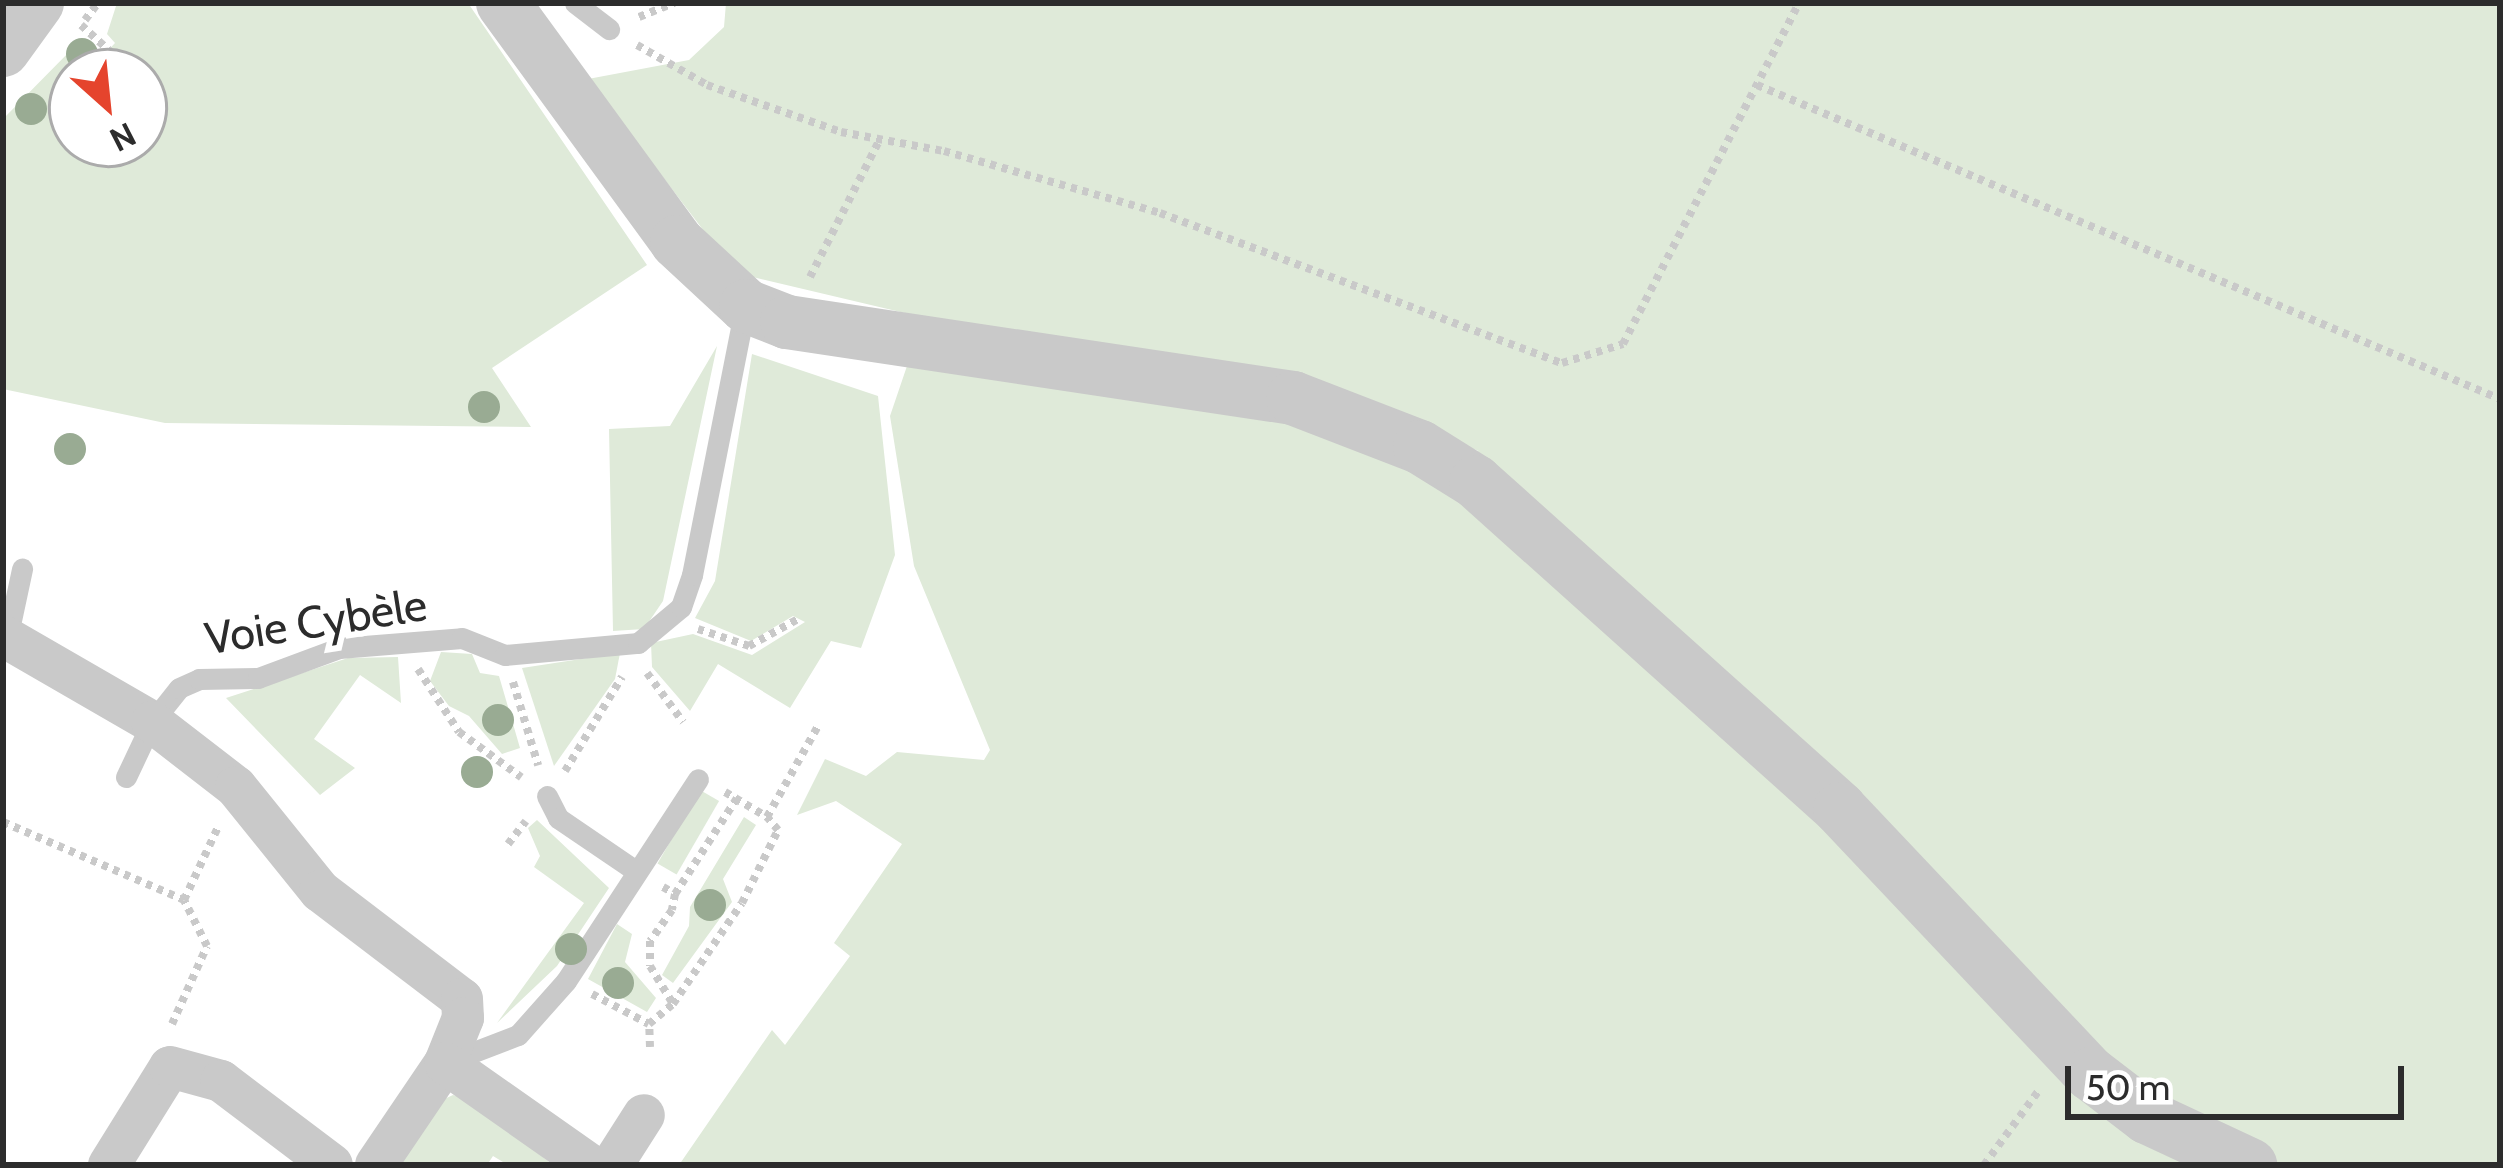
<!DOCTYPE html>
<html>
<head>
<meta charset="utf-8">
<style>
  body { margin:0 }
  #map { position:relative; width:2503px; height:1168px; overflow:hidden; background:#fff; font-family:Cabin,sans-serif }
  div>[style] { position:absolute }
  .green>* { inset:0; background:#dfead9; transform-origin:0 0 }
  .path>* { height:8px; margin-top:-4px; transform-origin:0; background:repeating-linear-gradient(90deg,#c9c9c9 0 6px,transparent 0 12px) }
  .service>* { height:21px; margin:-10.5px; padding:0 10.5px; transform-origin:10.5px; border-radius:10.5px; background:#c9c9c9 }
  .minor>* { height:42px; margin:-21px; padding:0 21px; transform-origin:21px; border-radius:21px; background:#c9c9c9 }
  .tertiary>* { height:54px; margin:-27px; padding:0 27px; transform-origin:27px; border-radius:27px; background:#c9c9c9 }
  .trees>* { width:32px; height:32px; margin:-16px; border-radius:50%; background:#99ab93 }
  span { translate:-50% -50%; white-space:nowrap; text-align:center; line-height:1.15; -webkit-text-stroke:12px #fff; paint-order:stroke }
  .street-label { font-size:45px; color:#2c2c2c }
  .frame { position:absolute; inset:0; border:6px solid #2c2c2c; pointer-events:none }
  .north { position:absolute; left:48px; top:48px; width:120px; height:120px; box-sizing:border-box; background:#fff; border:3px solid #ababab; border-radius:50%; rotate:153deg; font-size:33px; font-weight:700; line-height:48px; text-align:center; color:#2c2c2c }
  .north::after { content:''; display:block; margin:auto; width:42px; height:54px; background:#e5442d; clip-path:polygon(50% 0,100% 100%,50% 72%,0 100%) }
  .scale { position:absolute; left:2065px; top:1066px; width:339px; height:54px; box-sizing:border-box; border:6px solid #2c2c2c; border-top:0; padding-left:15px; font-size:36px; line-height:42px; white-space:nowrap; color:#2c2c2c; -webkit-text-stroke:9px #fff; paint-order:stroke }
</style>
</head>
<body>
<div id="map">
  <div class="green">
    <i style="clip-path:polygon(evenodd,117px 3px,468px 3px,647px 265px,492px 368px,531px 427px,165px 423px,3px 389px,3px 119px,75px 46px,85px 42px,103px 56px,115px 43px,107px 34px,117px 3px,72px 72px,144px 72px,144px 144px,72px 144px,72px 72px)"></i>
    <i style="clip-path:polygon(726px 3px,2500px 3px,2500px 1165px,679px 1165px,772px 1030px,785px 1045px,850px 956px,834px 943px,902px 844px,836px 801px,797px 815px,825px 759px,866px 776px,897px 752px,984px 760px,990px 750px,914px 566px,890px 416px,907px 366px,1479px 451px,1272px 379px,1002px 336px,736px 273px,588px 79px,689px 60px,724px 27px)"></i>
    <i style="clip-path:polygon(717px 346px,663px 601px,644px 629px,613px 631px,609px 429px,670px 426px)"></i>
    <i style="clip-path:polygon(752px 354px,878px 396px,895px 555px,861px 648px,831px 641px,790px 708px,718px 664px,690px 711px,652px 667px,651px 643px,693px 634px,752px 655px,805px 622px,793px 616px,751px 641px,695px 618px,715px 581px)"></i>
    <i style="clip-path:polygon(441px 652px,472px 654px,480px 673px,499px 676px,520px 748px,502px 754px,469px 716px,449px 706px,430px 681px)"></i>
    <i style="clip-path:polygon(620px 653px,615px 679px,554px 766px,522px 668px)"></i>
    <i style="clip-path:polygon(398px 657px,401px 703px,360px 675px,314px 739px,355px 768px,320px 795px,226px 698px,348px 658px)"></i>
    <i style="left:700px;top:790px;width:22px;height:85px;rotate:30deg"></i>
    <i style="clip-path:polygon(744px 817px,756px 825px,723px 879px,732px 902px,673px 983px,662px 975px,689px 926px,690px 907px)"></i>
    <i style="clip-path:polygon(537px 820px,609px 888px,557px 966px,497px 1023px,584px 903px,534px 867px,540px 856px,528px 828px)"></i>
    <i style="clip-path:polygon(617px 924px,632px 934px,625px 962px,656px 998px,647px 1012px,588px 979px)"></i>
    <i style="clip-path:polygon(453px 1095px,470px 1100px,553px 1165px,508px 1165px,493px 1156px,487px 1165px,400px 1165px,440px 1101px)"></i>
  </div>
  <div class="path">
    <i style="left:639px;top:17px;width:38px;rotate:-22deg"></i>
    <i style="left:85px;top:20px;width:21px;rotate:-53deg"></i>
    <i style="left:81px;top:25px;width:45px;rotate:42.3deg"></i>
    <i style="left:637px;top:45px;width:81px;rotate:29.7deg"></i>
    <i style="left:707px;top:85px;width:142px;rotate:19.3deg"></i>
    <i style="left:841px;top:132px;width:105px;rotate:10.5deg"></i>
    <i style="left:944px;top:151px;width:225px;rotate:16deg"></i>
    <i style="left:1160px;top:213px;width:429px;rotate:20.5deg"></i>
    <i style="left:1562px;top:363px;width:64px;rotate:-17.3deg"></i>
    <i style="left:1623px;top:344px;width:384px;rotate:-62.7deg"></i>
    <i style="left:1757px;top:85px;width:807px;rotate:22.91deg"></i>
    <i style="left:810px;top:277px;width:155px;rotate:-63.1deg"></i>
    <i style="left:698px;top:629px;width:54px;rotate:18.4deg"></i>
    <i style="left:749px;top:646px;width:58px;rotate:-28.8deg"></i>
    <i style="left:418px;top:669px;width:75px;rotate:56.9deg"></i>
    <i style="left:459px;top:732px;width:77px;rotate:36deg"></i>
    <i style="left:647px;top:673px;width:61px;rotate:53.7deg"></i>
    <i style="left:513px;top:682px;width:87px;rotate:73.2deg"></i>
    <i style="left:565px;top:771px;width:110px;rotate:-58.8deg"></i>
    <i style="left:725px;top:792px;width:49px;rotate:30.8deg"></i>
    <i style="left:767px;top:817px;width:104px;rotate:-60.7deg"></i>
    <i style="left:3px;top:822px;width:197px;rotate:23.3deg"></i>
    <i style="left:508px;top:844px;width:29px;rotate:-52deg"></i>
    <i style="left:663px;top:887px;width:14px;rotate:30deg"></i>
    <i style="left:675px;top:894px;width:16px;rotate:101deg"></i>
    <i style="left:672px;top:910px;width:38px;rotate:125deg"></i>
    <i style="left:650px;top:941px;width:25px;rotate:90deg"></i>
    <i style="left:650px;top:966px;width:44px;rotate:58.8deg"></i>
    <i style="left:675px;top:894px;width:114px;rotate:-57.1deg"></i>
    <i style="left:592px;top:994px;width:64px;rotate:27.8deg"></i>
    <i style="left:172px;top:1024px;width:85px;rotate:-65.8deg"></i>
    <i style="left:207px;top:946px;width:51px;rotate:-116.6deg"></i>
    <i style="left:184px;top:900px;width:81px;rotate:-65deg"></i>
    <i style="left:650px;top:1047px;width:23px;rotate:-92deg"></i>
    <i style="left:649px;top:1024px;width:31px;rotate:-40deg"></i>
    <i style="left:673px;top:1004px;width:122px;rotate:-55.7deg"></i>
    <i style="left:742px;top:903px;width:81px;rotate:-63.7deg"></i>
    <i style="left:778px;top:830px;width:17px;rotate:-130deg"></i>
    <i style="left:1984px;top:1165px;width:93px;rotate:-53.7deg"></i>
  </div>
  <div class="service">
    <i style="left:575px;top:3px;width:43px;rotate:37.4deg"></i>
    <i style="left:7px;top:639px;width:72px;rotate:-77.9deg"></i>
    <i style="left:126px;top:777px;width:61px;rotate:-64.7deg"></i>
    <i style="left:152px;top:722px;width:43px;rotate:-51.5deg"></i>
    <i style="left:179px;top:688px;width:22px;rotate:-24deg"></i>
    <i style="left:199px;top:679px;width:59px;rotate:-1deg"></i>
    <i style="left:258px;top:678px;width:86px;rotate:-20.3deg"></i>
    <i style="left:339px;top:648px;width:123px;rotate:-4.6deg"></i>
    <i style="left:462px;top:638px;width:46px;rotate:21.6deg"></i>
    <i style="left:505px;top:655px;width:134px;rotate:-5.2deg"></i>
    <i style="left:638px;top:643px;width:56px;rotate:-39.9deg"></i>
    <i style="left:681px;top:607px;width:34px;rotate:-71deg"></i>
    <i style="left:692px;top:575px;width:273px;rotate:-78.8deg"></i>
    <i style="left:547px;top:796px;width:25px;rotate:63deg"></i>
    <i style="left:558px;top:818px;width:94px;rotate:34.2deg"></i>
    <i style="left:445px;top:1063px;width:78px;rotate:-21deg"></i>
    <i style="left:518px;top:1035px;width:72px;rotate:-48.4deg"></i>
    <i style="left:566px;top:981px;width:241px;rotate:-56.8deg"></i>
  </div>
  <div class="minor">
    <i style="left:3px;top:636px;width:172px;rotate:30deg"></i>
    <i style="left:152px;top:722px;width:106px;rotate:37.7deg"></i>
    <i style="left:236px;top:787px;width:134px;rotate:51.1deg"></i>
    <i style="left:320px;top:891px;width:178px;rotate:37.3deg"></i>
    <i style="left:462px;top:999px;width:19px;rotate:87deg"></i>
    <i style="left:463px;top:1018px;width:48px;rotate:111.8deg"></i>
    <i style="left:445px;top:1063px;width:123px;rotate:124.1deg"></i>
    <i style="left:445px;top:1063px;width:177px;rotate:35.1deg"></i>
    <i style="left:109px;top:1165px;width:115px;rotate:-58.1deg"></i>
    <i style="left:170px;top:1067px;width:53px;rotate:15.4deg"></i>
    <i style="left:221px;top:1081px;width:139px;rotate:37.1deg"></i>
    <i style="left:612px;top:1165px;width:59px;rotate:-57.4deg"></i>
  </div>
  <div class="tertiary">
    <i style="left:503px;top:3px;width:296px;rotate:53.9deg"></i>
    <i style="left:677px;top:242px;width:94px;rotate:42.8deg"></i>
    <i style="left:746px;top:306px;width:44px;rotate:21.3deg"></i>
    <i style="left:787px;top:322px;width:512px;rotate:8.54deg"></i>
    <i style="left:1293px;top:398px;width:136px;rotate:21.1deg"></i>
    <i style="left:1420px;top:447px;width:66px;rotate:32deg"></i>
    <i style="left:1476px;top:482px;width:489px;rotate:41.9deg"></i>
    <i style="left:1840px;top:809px;width:365px;rotate:46.6deg"></i>
    <i style="left:2091px;top:1074px;width:71px;rotate:37.5deg"></i>
    <i style="left:2147px;top:1117px;width:114px;rotate:25deg"></i>
    <i style="left:3px;top:50px;width:58px;rotate:-54.1deg"></i>
  </div>
  <div class="trees">
    <i style="left:82px;top:54px"></i>
    <i style="left:31px;top:109px"></i>
    <i style="left:484px;top:407px"></i>
    <i style="left:70px;top:449px"></i>
    <i style="left:498px;top:720px"></i>
    <i style="left:477px;top:772px"></i>
    <i style="left:710px;top:905px"></i>
    <i style="left:571px;top:949px"></i>
    <i style="left:618px;top:983px"></i>
  </div>
  <div class="street-label">
    <span style="left:316px;top:622px;rotate:-9deg">Voie Cybèle</span>
  </div>
  <div class="frame"></div>
  <div class="north">N</div>
  <div class="scale">50 m</div>
</div>
</body>
</html>
